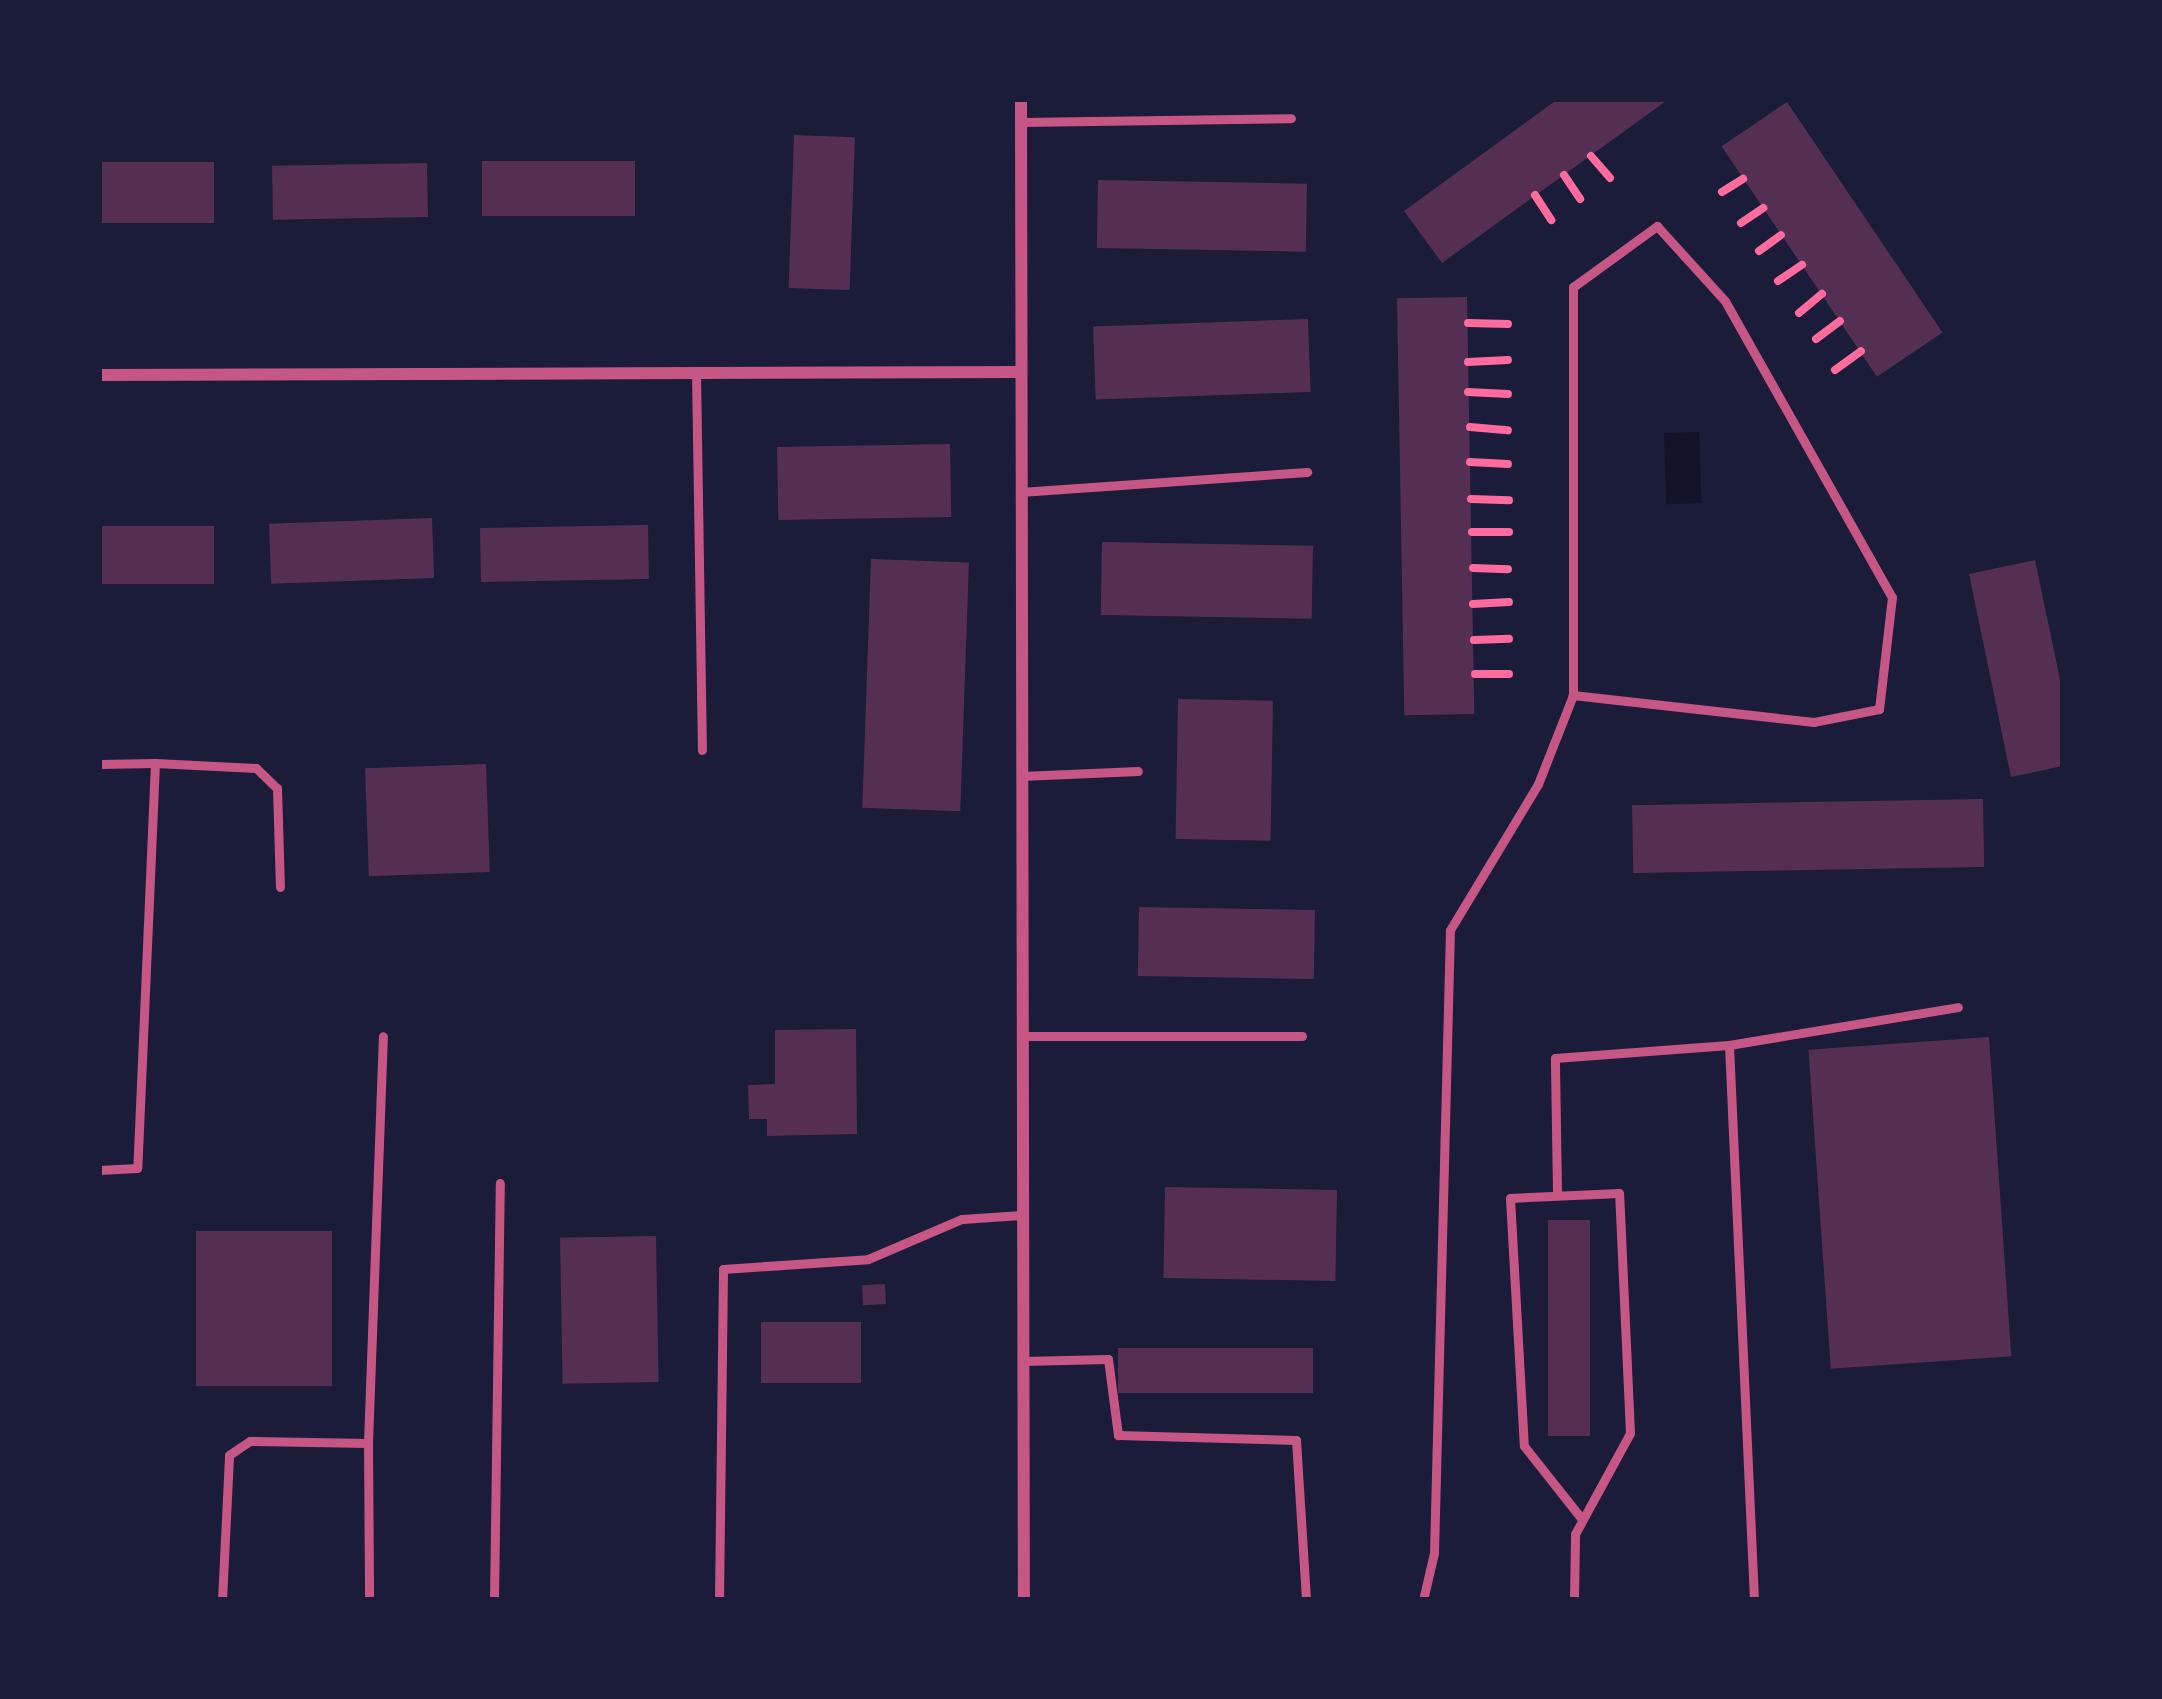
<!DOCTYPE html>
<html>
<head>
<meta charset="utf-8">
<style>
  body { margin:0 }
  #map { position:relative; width:2162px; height:1699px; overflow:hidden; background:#1b1b3a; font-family:"Source Sans 3",sans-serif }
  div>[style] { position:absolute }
  .water>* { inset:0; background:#12122b; transform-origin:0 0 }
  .building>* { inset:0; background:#542f53; transform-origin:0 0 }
  .path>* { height:8px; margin:-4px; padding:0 4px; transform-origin:4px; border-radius:4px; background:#ff6b9d }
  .service>* { height:9px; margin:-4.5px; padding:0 4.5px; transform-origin:4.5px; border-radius:4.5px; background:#c65784 }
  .minor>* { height:12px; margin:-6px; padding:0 6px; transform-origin:6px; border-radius:6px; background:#c65784 }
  span { translate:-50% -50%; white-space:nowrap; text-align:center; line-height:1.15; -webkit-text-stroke:10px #1b1b3a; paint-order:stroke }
  .frame { position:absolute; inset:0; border:102px solid #1b1b3a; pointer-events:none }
</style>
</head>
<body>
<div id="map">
  <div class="water">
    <i style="left:1699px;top:432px;width:71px;height:35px;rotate:88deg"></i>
  </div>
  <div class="building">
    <i style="clip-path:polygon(1558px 99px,1669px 99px,1442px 263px,1404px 211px)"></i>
    <i style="left:1787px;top:102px;width:278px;height:79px;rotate:56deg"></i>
    <i style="left:794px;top:135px;width:61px;height:153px;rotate:2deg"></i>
    <i style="left:482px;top:161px;width:153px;height:55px"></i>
    <i style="left:214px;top:162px;width:61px;height:115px;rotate:90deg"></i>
    <i style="left:427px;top:163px;width:54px;height:155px;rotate:89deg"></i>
    <i style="left:1098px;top:180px;width:209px;height:68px;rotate:1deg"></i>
    <i style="left:1467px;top:297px;width:417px;height:70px;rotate:89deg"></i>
    <i style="left:1308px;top:319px;width:73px;height:215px;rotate:88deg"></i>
    <i style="left:950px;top:444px;width:73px;height:173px;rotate:89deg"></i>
    <i style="left:432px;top:518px;width:60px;height:163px;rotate:88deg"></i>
    <i style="left:648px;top:525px;width:54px;height:168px;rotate:89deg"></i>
    <i style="left:99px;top:526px;width:115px;height:58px"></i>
    <i style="left:1102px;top:542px;width:211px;height:73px;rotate:1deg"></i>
    <i style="left:871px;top:559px;width:98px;height:249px;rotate:2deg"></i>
    <i style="clip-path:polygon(2035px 560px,2063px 694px,2063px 766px,2011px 777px,1969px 574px)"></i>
    <i style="left:1178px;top:699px;width:95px;height:140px;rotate:1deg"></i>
    <i style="left:486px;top:764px;width:108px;height:121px;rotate:88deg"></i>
    <i style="left:1983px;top:799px;width:68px;height:351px;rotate:89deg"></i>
    <i style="left:1139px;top:907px;width:176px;height:69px;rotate:1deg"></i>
    <i style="clip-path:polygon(856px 1029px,857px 1134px,767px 1136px,767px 1119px,749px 1119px,748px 1085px,775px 1084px,775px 1030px)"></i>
    <i style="left:1989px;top:1037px;width:320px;height:181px;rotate:86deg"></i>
    <i style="left:1337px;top:1190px;width:91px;height:172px;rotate:91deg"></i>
    <i style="left:1548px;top:1220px;width:42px;height:216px"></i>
    <i style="left:196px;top:1231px;width:136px;height:155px"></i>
    <i style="left:656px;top:1236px;width:146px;height:96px;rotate:89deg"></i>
    <i style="left:885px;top:1284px;width:20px;height:23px;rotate:87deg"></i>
    <i style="left:861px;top:1322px;width:61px;height:100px;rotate:90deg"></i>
    <i style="left:1313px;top:1348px;width:45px;height:195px;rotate:90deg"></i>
  </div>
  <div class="path">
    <i style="left:1591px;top:156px;width:29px;rotate:49deg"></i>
    <i style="left:1564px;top:175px;width:29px;rotate:56deg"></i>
    <i style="left:1722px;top:192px;width:25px;rotate:-32deg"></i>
    <i style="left:1535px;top:195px;width:30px;rotate:57deg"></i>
    <i style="left:1741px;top:223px;width:27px;rotate:-34deg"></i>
    <i style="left:1759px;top:251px;width:27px;rotate:-36deg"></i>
    <i style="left:1778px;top:281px;width:29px;rotate:-34deg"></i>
    <i style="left:1799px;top:313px;width:30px;rotate:-40deg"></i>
    <i style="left:1468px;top:323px;width:40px;rotate:1.4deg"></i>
    <i style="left:1816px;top:339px;width:30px;rotate:-37deg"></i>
    <i style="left:1468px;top:362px;width:40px;rotate:-2.9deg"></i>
    <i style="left:1835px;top:370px;width:32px;rotate:-36deg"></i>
    <i style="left:1468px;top:392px;width:40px;rotate:2.9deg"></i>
    <i style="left:1470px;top:427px;width:38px;rotate:5deg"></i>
    <i style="left:1470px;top:462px;width:38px;rotate:3deg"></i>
    <i style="left:1471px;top:499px;width:38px;rotate:2deg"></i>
    <i style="left:1472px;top:532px;width:37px"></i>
    <i style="left:1473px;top:568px;width:35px;rotate:2deg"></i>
    <i style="left:1473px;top:604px;width:36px;rotate:-3deg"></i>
    <i style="left:1474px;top:640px;width:35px;rotate:-2deg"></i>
    <i style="left:1475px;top:674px;width:34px"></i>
  </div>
  <div class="service">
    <i style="left:1021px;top:122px;width:270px;rotate:-0.8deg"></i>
    <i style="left:696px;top:372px;width:378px;rotate:89.1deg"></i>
    <i style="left:1020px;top:492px;width:288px;rotate:-4deg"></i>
    <i style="left:155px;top:763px;width:101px;rotate:2.8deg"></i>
    <i style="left:256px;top:768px;width:29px;rotate:44deg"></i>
    <i style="left:277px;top:788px;width:99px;rotate:88.3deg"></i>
    <i style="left:99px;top:764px;width:56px;rotate:-1deg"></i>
    <i style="left:155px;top:763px;width:405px;rotate:92.5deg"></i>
    <i style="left:137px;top:1168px;width:38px;rotate:177deg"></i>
    <i style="left:1021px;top:776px;width:117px;rotate:-2.4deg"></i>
    <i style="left:1022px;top:1036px;width:280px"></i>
    <i style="left:1729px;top:1045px;width:232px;rotate:-9.4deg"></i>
    <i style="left:1557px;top:1192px;width:134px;rotate:-90.9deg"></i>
    <i style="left:1555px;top:1058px;width:174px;rotate:-4.3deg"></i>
    <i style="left:1729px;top:1045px;width:556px;rotate:87.42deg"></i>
    <i style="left:1023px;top:1361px;width:85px;rotate:-1.3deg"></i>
    <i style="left:1108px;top:1359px;width:77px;rotate:82.5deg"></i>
    <i style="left:1118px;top:1435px;width:178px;rotate:1.6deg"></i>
    <i style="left:1296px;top:1440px;width:160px;rotate:86.4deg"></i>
    <i style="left:368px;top:1443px;width:407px;rotate:-87.9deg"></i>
    <i style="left:222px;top:1600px;width:145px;rotate:-87.2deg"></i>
    <i style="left:229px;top:1455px;width:25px;rotate:-34deg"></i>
    <i style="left:250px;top:1441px;width:118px;rotate:1deg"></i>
    <i style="left:368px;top:1443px;width:157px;rotate:89.6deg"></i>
    <i style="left:494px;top:1600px;width:417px;rotate:-89.2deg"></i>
    <i style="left:719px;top:1600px;width:331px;rotate:-89.3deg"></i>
    <i style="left:723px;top:1269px;width:145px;rotate:-3.9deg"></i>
    <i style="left:868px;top:1259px;width:102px;rotate:-23.1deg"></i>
    <i style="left:962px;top:1219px;width:61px;rotate:-3.8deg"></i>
    <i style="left:1423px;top:1600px;width:48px;rotate:-76.8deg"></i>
    <i style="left:1434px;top:1553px;width:623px;rotate:-88.53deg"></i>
    <i style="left:1450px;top:930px;width:170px;rotate:-58.9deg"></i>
    <i style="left:1538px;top:784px;width:96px;rotate:-68.5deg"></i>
    <i style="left:1573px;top:695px;width:408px;rotate:-90deg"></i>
    <i style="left:1573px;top:287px;width:104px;rotate:-36deg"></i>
    <i style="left:1657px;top:226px;width:101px;rotate:47.8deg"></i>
    <i style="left:1725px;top:301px;width:340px;rotate:60.6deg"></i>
    <i style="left:1892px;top:597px;width:113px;rotate:96.6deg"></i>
    <i style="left:1879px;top:709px;width:66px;rotate:168.7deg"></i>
    <i style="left:1814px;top:722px;width:243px;rotate:-173.6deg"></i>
    <i style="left:1574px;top:1600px;width:66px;rotate:-89.1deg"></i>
    <i style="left:1575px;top:1534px;width:115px;rotate:-61.4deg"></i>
    <i style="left:1630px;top:1433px;width:240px;rotate:-92.6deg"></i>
    <i style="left:1619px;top:1193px;width:109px;rotate:177.4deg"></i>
    <i style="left:1510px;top:1198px;width:248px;rotate:86.8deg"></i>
    <i style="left:1524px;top:1446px;width:92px;rotate:51.6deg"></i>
  </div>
  <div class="minor">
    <i style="left:1021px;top:99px;width:1501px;rotate:89.89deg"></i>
    <i style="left:99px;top:375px;width:921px;rotate:-0.19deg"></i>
  </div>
  <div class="frame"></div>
</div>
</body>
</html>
